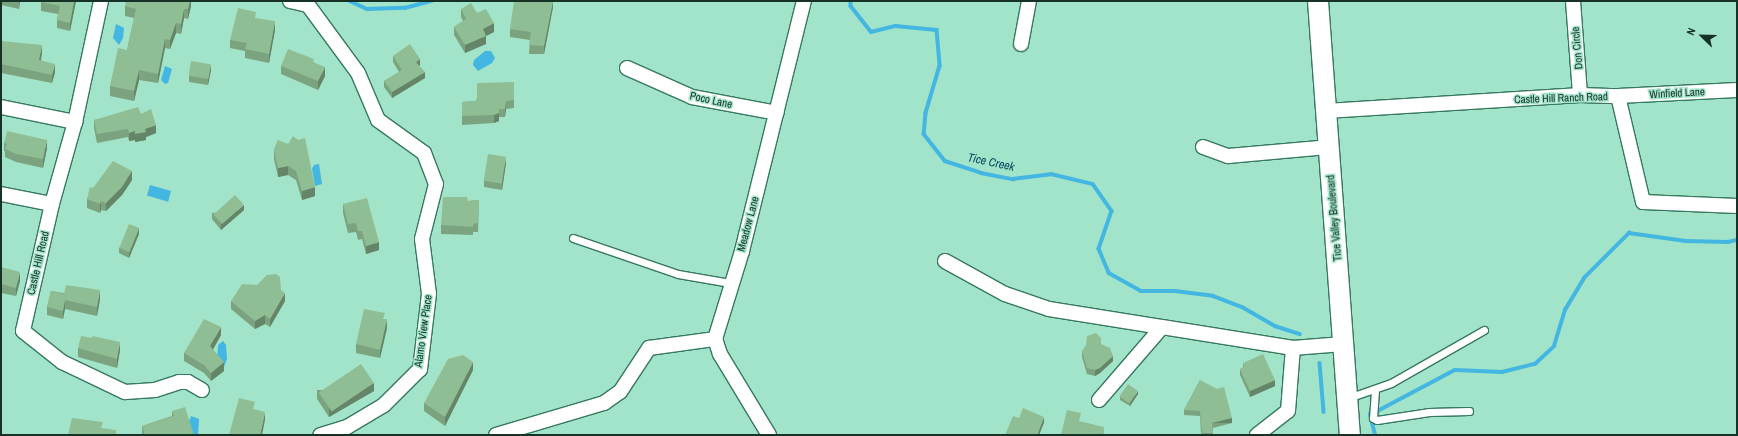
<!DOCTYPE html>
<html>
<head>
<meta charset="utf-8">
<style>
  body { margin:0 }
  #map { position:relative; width:1738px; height:436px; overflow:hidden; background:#a2e4c9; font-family:"Archivo Narrow",sans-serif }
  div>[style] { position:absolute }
  .water>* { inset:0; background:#43b6e1; transform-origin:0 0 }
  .stream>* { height:3.5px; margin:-1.75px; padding:0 1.75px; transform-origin:1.75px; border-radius:1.75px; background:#43b6e1 }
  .roads { filter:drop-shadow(1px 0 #367860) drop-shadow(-1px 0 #367860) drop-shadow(0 1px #367860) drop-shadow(0 -1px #367860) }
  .lane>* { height:7px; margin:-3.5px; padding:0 3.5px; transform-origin:3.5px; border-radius:3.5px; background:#fff }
  .street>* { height:14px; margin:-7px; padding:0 7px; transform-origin:7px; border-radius:7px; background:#fff }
  .secondary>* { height:20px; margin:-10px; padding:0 10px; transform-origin:10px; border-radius:10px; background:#fff }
  .wall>* { inset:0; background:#7ca37f }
  .shaded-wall>* { inset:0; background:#658568; transform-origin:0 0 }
  .building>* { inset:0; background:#90be94; transform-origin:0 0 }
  span { translate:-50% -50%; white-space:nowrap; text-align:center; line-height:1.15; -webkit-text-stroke:3px #a2e4c9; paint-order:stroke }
  .street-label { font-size:11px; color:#163227 }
  .water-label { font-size:12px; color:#064a60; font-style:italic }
  .frame { position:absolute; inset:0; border:2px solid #163227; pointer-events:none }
  .north { position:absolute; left:1682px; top:16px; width:40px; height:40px; -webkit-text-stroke:3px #a2e4c9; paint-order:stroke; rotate:293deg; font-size:11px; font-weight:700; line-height:16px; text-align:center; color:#163227 }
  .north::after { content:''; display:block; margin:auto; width:14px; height:18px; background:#163227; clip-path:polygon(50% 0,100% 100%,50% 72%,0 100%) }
</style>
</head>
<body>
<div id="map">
  <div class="water">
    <i style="clip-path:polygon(116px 24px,124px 28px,123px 38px,119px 45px,113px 38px)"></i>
    <i style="clip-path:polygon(485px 51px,491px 51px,495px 58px,492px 63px,478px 71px,473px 65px,474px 60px)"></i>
    <i style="clip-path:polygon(165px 66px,172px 69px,168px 83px,165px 84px,161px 80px)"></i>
    <i style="clip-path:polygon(319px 164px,322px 184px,315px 186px,312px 169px,314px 165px)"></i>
    <i style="left:150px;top:185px;width:22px;height:11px;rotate:16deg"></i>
    <i style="clip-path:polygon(223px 341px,226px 345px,227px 359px,224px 367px,217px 360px,218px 345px)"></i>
    <i style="clip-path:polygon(191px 416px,199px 419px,198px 435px,193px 435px,189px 421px)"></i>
  </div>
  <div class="stream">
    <i style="left:350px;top:1px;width:19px;rotate:25deg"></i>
    <i style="left:367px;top:9px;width:38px;rotate:-2deg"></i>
    <i style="left:405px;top:8px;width:28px;rotate:-15deg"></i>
    <i style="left:851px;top:1px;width:5px;rotate:90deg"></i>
    <i style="left:851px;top:6px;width:33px;rotate:52deg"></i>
    <i style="left:871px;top:32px;width:25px;rotate:-14deg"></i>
    <i style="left:895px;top:26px;width:42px;rotate:5.4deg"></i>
    <i style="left:937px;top:30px;width:36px;rotate:85deg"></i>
    <i style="left:940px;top:66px;width:49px;rotate:106.6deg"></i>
    <i style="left:926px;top:113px;width:21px;rotate:95deg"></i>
    <i style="left:924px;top:134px;width:34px;rotate:52deg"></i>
    <i style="left:945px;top:161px;width:38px;rotate:18deg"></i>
    <i style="left:981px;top:173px;width:33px;rotate:11deg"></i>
    <i style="left:1013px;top:179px;width:38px;rotate:-7deg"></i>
    <i style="left:1051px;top:174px;width:43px;rotate:13.4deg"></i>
    <i style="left:1093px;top:184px;width:33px;rotate:55deg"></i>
    <i style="left:1112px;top:211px;width:40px;rotate:108.9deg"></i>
    <i style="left:1099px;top:249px;width:26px;rotate:67deg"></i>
    <i style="left:1109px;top:273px;width:37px;rotate:29deg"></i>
    <i style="left:1141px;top:291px;width:34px"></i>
    <i style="left:1175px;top:291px;width:38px;rotate:7deg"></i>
    <i style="left:1213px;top:296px;width:33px;rotate:21deg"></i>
    <i style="left:1244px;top:308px;width:36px;rotate:30deg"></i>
    <i style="left:1275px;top:326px;width:26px;rotate:18deg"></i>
    <i style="left:1320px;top:363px;width:49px;rotate:85.3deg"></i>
    <i style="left:1375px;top:435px;width:21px;rotate:-104deg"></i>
    <i style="left:1370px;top:415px;width:96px;rotate:-27.9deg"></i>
    <i style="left:1455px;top:370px;width:47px;rotate:2.4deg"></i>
    <i style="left:1502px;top:372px;width:34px;rotate:-14deg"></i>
    <i style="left:1535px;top:364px;width:26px;rotate:-43deg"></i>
    <i style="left:1554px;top:346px;width:38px;rotate:-73deg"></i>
    <i style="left:1565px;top:310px;width:37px;rotate:-59deg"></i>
    <i style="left:1584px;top:278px;width:64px;rotate:-45deg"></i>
    <i style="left:1629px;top:233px;width:57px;rotate:8.1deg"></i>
    <i style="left:1685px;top:241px;width:43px;rotate:1.3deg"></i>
    <i style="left:1728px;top:242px;width:9px;rotate:-13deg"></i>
  </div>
  <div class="roads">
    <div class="lane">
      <i style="left:573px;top:238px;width:111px;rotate:18.9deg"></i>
      <i style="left:678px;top:274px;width:53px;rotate:9.8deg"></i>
      <i style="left:1375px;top:390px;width:28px;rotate:94deg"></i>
      <i style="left:1373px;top:418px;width:4px;rotate:27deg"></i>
      <i style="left:1377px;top:420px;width:53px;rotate:-8.7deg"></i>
      <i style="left:1429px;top:412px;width:40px;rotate:-1.4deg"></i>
      <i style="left:1348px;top:398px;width:46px;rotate:-19.2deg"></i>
      <i style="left:1391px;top:383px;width:107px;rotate:-29.7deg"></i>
    </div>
    <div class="street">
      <i style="left:101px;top:1px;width:124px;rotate:102.1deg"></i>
      <i style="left:75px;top:122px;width:85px;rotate:105.7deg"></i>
      <i style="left:52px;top:204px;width:130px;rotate:102.9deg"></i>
      <i style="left:23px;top:331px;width:50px;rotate:38.5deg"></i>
      <i style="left:62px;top:362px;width:70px;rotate:25.5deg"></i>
      <i style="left:125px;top:392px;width:30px;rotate:-4deg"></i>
      <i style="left:155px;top:390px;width:25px;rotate:-18deg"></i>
      <i style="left:179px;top:382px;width:9px"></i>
      <i style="left:188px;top:382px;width:16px;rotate:30deg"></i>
      <i style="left:290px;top:1px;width:18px;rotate:13deg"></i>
      <i style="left:308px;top:5px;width:84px;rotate:53.7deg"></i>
      <i style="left:358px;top:73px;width:51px;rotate:66.9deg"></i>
      <i style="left:378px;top:120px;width:57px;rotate:35.7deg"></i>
      <i style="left:424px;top:153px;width:33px;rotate:69deg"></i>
      <i style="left:436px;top:184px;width:57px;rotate:104.3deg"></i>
      <i style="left:422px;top:239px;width:55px;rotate:82.7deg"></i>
      <i style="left:429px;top:294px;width:76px;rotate:96.8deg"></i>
      <i style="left:420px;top:369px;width:51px;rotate:135deg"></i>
      <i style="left:384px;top:405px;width:43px;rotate:149.3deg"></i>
      <i style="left:347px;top:427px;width:28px;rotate:163deg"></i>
      <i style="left:1573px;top:1px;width:94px;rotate:85.7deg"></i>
      <i style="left:1021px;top:44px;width:44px;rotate:-79.5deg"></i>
      <i style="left:627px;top:68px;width:71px;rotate:24deg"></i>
      <i style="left:692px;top:97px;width:86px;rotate:10.7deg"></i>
      <i style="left:1618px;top:96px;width:119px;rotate:-2.9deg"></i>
      <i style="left:1px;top:107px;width:76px;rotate:11.5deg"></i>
      <i style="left:1326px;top:111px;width:255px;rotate:-3.6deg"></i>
      <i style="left:1580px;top:95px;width:38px;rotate:2deg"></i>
      <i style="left:1618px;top:96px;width:109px;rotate:76.7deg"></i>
      <i style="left:1643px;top:202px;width:94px;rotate:2.4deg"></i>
      <i style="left:1203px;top:147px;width:27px;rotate:20deg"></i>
      <i style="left:1228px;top:156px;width:100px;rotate:-5.1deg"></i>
      <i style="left:1px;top:194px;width:52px;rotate:11.1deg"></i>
      <i style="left:945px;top:261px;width:68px;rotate:28.8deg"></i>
      <i style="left:1005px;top:294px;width:46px;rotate:18.8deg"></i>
      <i style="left:1049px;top:309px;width:114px;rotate:9.1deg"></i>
      <i style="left:1099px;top:400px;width:96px;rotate:-49.2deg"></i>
      <i style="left:1162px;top:327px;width:133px;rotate:9.1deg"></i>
      <i style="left:496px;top:435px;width:113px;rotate:-16.5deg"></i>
      <i style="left:604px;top:403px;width:19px;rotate:-35deg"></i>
      <i style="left:620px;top:392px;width:53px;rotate:-56.6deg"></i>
      <i style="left:649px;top:348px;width:67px;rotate:-7.8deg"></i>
      <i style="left:769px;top:435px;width:95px;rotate:-121.2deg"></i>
      <i style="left:720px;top:354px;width:16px;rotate:-108deg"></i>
      <i style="left:715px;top:339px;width:92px;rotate:-72.9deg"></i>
      <i style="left:742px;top:251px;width:258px;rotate:-76.1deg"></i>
      <i style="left:1257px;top:435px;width:39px;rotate:-38deg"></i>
      <i style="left:1288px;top:411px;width:63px;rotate:-85.5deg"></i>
      <i style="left:1293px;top:348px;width:50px;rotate:-4.6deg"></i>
    </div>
    <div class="secondary">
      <i style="left:1318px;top:1px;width:435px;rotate:85.8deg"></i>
    </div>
  </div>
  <div class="wall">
    <i style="clip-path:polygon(1px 1px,20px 1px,19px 9px,1px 5px)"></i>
    <i style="clip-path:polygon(40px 1px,76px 1px,70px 31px,57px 28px,57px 20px,58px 14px,41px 11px,41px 1px)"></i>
    <i style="clip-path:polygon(191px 1px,191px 6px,188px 19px,184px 18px,181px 34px,176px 33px,170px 49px,165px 48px,158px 83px,139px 80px,134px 101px,110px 96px,110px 86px,127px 50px,134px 18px,125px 16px,125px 6px)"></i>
    <i style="clip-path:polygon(553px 1px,553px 7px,544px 54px,529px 54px,530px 40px,510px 37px,510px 29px,530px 2px)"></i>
    <i style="clip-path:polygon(461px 9px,477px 13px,494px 32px,486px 36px,486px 44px,465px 53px,454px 35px,454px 27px,463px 21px,461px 17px)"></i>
    <i style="clip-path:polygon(256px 19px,275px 30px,269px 63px,245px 58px,245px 51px,230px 48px,230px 40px)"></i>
    <i style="clip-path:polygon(1px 41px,42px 53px,41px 60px,55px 72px,52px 83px,1px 73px)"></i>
    <i style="clip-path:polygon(393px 56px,420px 65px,419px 66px,425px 78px,392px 98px,384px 87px,384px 81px,399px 72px,393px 62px)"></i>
    <i style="clip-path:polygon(314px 62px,325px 76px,318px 90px,281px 74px,281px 66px)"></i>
    <i style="clip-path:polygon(211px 70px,208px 85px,189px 82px,189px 76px)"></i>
    <i style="clip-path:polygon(514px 82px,514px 108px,506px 109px,505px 117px,499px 117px,499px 121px,494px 123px,462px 125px,462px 102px,475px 101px)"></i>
    <i style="clip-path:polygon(141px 114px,156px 133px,146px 137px,146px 140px,135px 142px,135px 140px,129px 141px,128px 137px,97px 143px,94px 128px,94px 120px)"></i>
    <i style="clip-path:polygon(278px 140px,315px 196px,302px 200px,296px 180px,288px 175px,278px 177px,274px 159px,274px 150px)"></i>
    <i style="clip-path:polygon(4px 143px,47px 148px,43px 168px,16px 162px,5px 157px,5px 151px,4px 151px)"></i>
    <i style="clip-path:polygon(506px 163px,502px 190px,484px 187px,484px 181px)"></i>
    <i style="clip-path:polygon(132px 180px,122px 195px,106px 211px,101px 210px,100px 213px,87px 208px,87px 199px,93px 188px)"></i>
    <i style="clip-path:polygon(479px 200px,478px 232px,473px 232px,473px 235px,441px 234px,441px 225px,468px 201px)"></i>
    <i style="clip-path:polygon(343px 204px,379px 250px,366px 254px,362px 239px,358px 240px,356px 232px,348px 233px,343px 213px)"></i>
    <i style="clip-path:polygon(244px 210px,221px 230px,212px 219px,212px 213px)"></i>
    <i style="clip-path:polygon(139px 234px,129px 258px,119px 253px,119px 248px)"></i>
    <i style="clip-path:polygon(1px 267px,20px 281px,16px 296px,1px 293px)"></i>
    <i style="clip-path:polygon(281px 290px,285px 301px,270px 327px,265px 324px,255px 329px,231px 309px,231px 301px)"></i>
    <i style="clip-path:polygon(51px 291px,100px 299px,97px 316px,65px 309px,63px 319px,47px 315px,47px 307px)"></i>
    <i style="clip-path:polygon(385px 319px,387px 328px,380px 358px,356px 353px,356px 344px)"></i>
    <i style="clip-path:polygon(221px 335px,213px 349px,224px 371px,211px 381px,204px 373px,184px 361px,184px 353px)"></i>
    <i style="clip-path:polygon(1101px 344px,1113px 361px,1100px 373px,1095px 376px,1087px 374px,1082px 357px,1082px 351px)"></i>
    <i style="clip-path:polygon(78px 348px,120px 350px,117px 368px,78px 357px)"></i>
    <i style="clip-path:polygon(1243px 363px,1275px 386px,1250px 397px,1240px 375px,1240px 369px,1243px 368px)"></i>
    <i style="clip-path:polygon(473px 370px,445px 426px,424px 411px,424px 403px)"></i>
    <i style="clip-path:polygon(1200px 380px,1232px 423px,1213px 428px,1213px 435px,1201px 435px,1200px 416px,1184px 415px,1184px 410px)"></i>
    <i style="clip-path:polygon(317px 390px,374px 391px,329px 417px,317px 399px)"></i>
    <i style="clip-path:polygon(1138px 394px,1130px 406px,1120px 400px,1120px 397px)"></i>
    <i style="clip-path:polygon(172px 411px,194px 435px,142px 435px,142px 426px,172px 416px)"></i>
  </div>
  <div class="shaded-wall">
    <i style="clip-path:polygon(19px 1px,20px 1px,19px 9px)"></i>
    <i style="clip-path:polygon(74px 1px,76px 1px,70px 31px,70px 23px)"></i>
    <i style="clip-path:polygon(190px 1px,191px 1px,191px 6px,188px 19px,188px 9px)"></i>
    <i style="clip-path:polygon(553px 1px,553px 7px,544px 54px,544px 46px)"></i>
    <i style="clip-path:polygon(184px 9px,184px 18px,181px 34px,181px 24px)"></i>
    <i style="clip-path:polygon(275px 21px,275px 30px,269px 63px,269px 54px)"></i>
    <i style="clip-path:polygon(176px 23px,176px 33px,170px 49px,170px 40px)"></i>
    <i style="clip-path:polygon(494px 23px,494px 32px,486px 36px,486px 44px,465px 53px,465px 45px,483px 29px)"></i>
    <i style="clip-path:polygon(165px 39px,165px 48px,158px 83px,158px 74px)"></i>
    <i style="clip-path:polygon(42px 45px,42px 53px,39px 68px,39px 60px)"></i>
    <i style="clip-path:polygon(420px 59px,420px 65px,416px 68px,416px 62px)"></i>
    <i style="clip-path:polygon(55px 64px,55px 72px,52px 83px,52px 75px)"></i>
    <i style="clip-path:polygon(211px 64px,211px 70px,208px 85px,208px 79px)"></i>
    <i style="clip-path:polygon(325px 67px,325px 76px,318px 90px,318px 81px)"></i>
    <i style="clip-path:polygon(139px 70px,139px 80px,134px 101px,134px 91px)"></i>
    <i style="clip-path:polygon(425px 72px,425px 78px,392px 98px,392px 92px)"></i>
    <i style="clip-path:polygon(506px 101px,506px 109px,505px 117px,505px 109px)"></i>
    <i style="clip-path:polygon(499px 109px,499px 121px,494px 123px,494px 115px)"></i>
    <i style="clip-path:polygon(156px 125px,156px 133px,146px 137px,146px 140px,135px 142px,135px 134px,145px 129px)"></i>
    <i style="clip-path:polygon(135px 131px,135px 140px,129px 141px,129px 133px)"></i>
    <i style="clip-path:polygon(47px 140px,47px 148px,43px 168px,43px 159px)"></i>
    <i style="clip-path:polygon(506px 157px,506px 163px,502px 190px,502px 184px)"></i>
    <i style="clip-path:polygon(288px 166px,288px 175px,278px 177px,278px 168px)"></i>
    <i style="clip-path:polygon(132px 171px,132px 180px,122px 195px,106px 211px,106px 203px)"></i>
    <i style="clip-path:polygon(315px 187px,315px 196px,302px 200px,302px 191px)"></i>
    <i style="clip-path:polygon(101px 201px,101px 210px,100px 213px,100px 204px)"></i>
    <i style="clip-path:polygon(244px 205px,244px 210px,221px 230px,221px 224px)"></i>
    <i style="clip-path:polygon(139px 228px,139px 234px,129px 258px,129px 252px)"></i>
    <i style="clip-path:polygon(379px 242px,379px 250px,366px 254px,366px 246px)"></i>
    <i style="clip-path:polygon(20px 272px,20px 281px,16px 296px,16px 288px)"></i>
    <i style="clip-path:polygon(100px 290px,100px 299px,97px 316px,97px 307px)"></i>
    <i style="clip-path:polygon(285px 293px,285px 301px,270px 327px,270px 319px)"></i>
    <i style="clip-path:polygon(65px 300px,65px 309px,63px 319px,63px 311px)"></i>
    <i style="clip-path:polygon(265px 315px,265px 324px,255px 329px,255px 321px)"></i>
    <i style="clip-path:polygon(387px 319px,387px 328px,380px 358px,380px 350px)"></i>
    <i style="clip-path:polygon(221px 327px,221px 335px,210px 355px,210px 346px)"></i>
    <i style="clip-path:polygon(120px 342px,120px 350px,117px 368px,117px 359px)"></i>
    <i style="clip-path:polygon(1113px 356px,1113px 361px,1100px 373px,1095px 376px,1095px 370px)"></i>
    <i style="clip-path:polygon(224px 362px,224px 371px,211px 381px,211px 373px)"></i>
    <i style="clip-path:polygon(473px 362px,473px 370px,445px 426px,445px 417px)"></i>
    <i style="clip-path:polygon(1275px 380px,1275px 386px,1250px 397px,1250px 391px)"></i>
    <i style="clip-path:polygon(374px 383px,374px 391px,329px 417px,329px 408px)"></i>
    <i style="clip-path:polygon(1138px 391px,1138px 394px,1130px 406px,1130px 403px)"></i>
    <i style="clip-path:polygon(265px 412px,265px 420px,262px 435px,260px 435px)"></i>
    <i style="clip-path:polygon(1044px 417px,1044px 423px,1039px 435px,1037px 435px)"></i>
    <i style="left:1232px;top:418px;width:5px;height:21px;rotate:90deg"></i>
    <i style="clip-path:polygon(1104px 427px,1103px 435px,1102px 435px)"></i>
  </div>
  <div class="building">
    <i style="clip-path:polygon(41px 1px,74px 1px,70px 23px,57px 20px,60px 6px,41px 2px)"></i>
    <i style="clip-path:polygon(126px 1px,190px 1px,188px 9px,184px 9px,181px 24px,176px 23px,170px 40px,165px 39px,158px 74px,139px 70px,134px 91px,110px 86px,118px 48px,127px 50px,136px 9px,125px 6px)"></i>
    <i style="clip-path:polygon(514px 1px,521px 1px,530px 2px,530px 1px,553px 1px,544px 46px,529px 45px,531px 32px,510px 29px)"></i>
    <i style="clip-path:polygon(471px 3px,477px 13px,486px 9px,494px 23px,483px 29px,486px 36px,465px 45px,454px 27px,466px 19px,461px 9px)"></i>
    <i style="clip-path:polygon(238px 8px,256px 12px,255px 18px,275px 21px,269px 54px,245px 49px,247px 43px,230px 40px)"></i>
    <i style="clip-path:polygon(1px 41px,42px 45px,39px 60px,55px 64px,52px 75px,1px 64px)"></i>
    <i style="clip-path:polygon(410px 44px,420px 59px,416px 62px,425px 72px,392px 92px,384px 81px,402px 70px,393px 56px)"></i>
    <i style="clip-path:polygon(288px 49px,314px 59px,313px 62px,325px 67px,318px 81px,281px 66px)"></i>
    <i style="left:191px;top:61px;width:20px;height:15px;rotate:9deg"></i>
    <i style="clip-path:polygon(514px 82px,514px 100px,506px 101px,505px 109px,499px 109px,499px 113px,494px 115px,462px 116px,462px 102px,475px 101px,477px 98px,477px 83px)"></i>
    <i style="clip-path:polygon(138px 107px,141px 114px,151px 109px,156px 125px,145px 129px,146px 132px,135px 134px,135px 131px,129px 133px,128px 129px,97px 134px,94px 120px)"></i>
    <i style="clip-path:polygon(7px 131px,47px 140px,43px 159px,16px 154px,5px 149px,7px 143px,4px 143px)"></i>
    <i style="clip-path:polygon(293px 136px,298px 140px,305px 138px,315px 187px,302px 191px,296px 171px,288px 166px,278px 168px,274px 150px,278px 140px,288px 144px)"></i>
    <i style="left:488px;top:154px;width:18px;height:27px;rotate:9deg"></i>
    <i style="clip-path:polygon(113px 161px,132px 171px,122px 187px,106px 203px,101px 201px,100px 204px,87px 199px,90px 187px,93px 188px)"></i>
    <i style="left:235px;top:195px;width:13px;height:29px;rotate:48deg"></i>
    <i style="clip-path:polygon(443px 197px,467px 197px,468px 201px,479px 200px,478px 223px,473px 224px,473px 227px,441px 225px)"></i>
    <i style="clip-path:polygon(367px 198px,379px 242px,366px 246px,362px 231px,358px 231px,356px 223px,348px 224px,343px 204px)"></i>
    <i style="left:129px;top:224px;width:11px;height:26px;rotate:22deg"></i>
    <i style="clip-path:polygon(1px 267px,20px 272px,16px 288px,1px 284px)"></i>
    <i style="clip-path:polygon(276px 274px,280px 277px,281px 290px,285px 293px,270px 319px,265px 315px,255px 321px,231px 301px,242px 284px,257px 285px,267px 275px)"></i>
    <i style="clip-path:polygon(66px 285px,100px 290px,97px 307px,65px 300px,63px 311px,47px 307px,51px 291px,64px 294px)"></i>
    <i style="clip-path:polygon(364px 309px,385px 313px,383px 319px,387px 319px,380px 350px,356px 344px)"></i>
    <i style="clip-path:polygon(204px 319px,221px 327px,210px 346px,224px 362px,211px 373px,204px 365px,184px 353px)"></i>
    <i style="clip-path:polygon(1096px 333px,1101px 338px,1101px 344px,1110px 348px,1113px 356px,1100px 368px,1095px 370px,1087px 368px,1082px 351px,1086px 345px,1087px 336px)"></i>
    <i style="clip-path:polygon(81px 336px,92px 338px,92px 336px,120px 342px,117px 359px,78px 348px)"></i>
    <i style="clip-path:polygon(1263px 354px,1275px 380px,1250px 391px,1240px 369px,1244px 367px,1243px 363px)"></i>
    <i style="clip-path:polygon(463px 355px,473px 362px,445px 417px,424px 403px,448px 359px)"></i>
    <i style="left:361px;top:364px;width:23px;height:51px;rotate:56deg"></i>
    <i style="clip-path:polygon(1200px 380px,1217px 389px,1224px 387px,1232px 418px,1212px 423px,1213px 433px,1202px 433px,1200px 411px,1184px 410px)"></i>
    <i style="left:1128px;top:384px;width:12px;height:15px;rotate:35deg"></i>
    <i style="clip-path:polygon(239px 398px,255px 402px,253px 409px,265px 412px,260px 435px,229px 435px)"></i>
    <i style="clip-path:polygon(185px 407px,194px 435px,145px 435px,142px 426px,174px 416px,172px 411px)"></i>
    <i style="clip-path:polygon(1023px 408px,1044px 417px,1037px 435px,1005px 435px,1013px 416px,1019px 418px)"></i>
    <i style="clip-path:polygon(1067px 410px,1081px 413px,1079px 421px,1104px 427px,1102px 435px,1061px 435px)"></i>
    <i style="clip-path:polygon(72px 418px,103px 422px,101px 428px,116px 430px,116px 435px,68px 435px)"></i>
  </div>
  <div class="street-label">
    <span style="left:1577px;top:48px;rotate:-95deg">Don Circle</span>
    <span style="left:1677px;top:93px;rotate:-3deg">Winfield Lane</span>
    <span style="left:1561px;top:98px;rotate:-2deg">Castle Hill Ranch Road</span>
    <span style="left:711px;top:100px;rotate:12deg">Poco Lane</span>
    <span style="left:1334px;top:218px;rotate:-95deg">Tice Valley Boulevard</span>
    <span style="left:748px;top:224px;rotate:-75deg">Meadow Lane</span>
    <span style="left:38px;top:263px;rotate:-77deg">Castle Hill Road</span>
    <span style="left:423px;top:331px;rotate:-82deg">Alamo View Place</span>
  </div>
  <div class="water-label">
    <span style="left:991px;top:163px;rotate:12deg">Tice Creek</span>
  </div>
  <div class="frame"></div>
  <div class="north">N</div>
</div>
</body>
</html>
